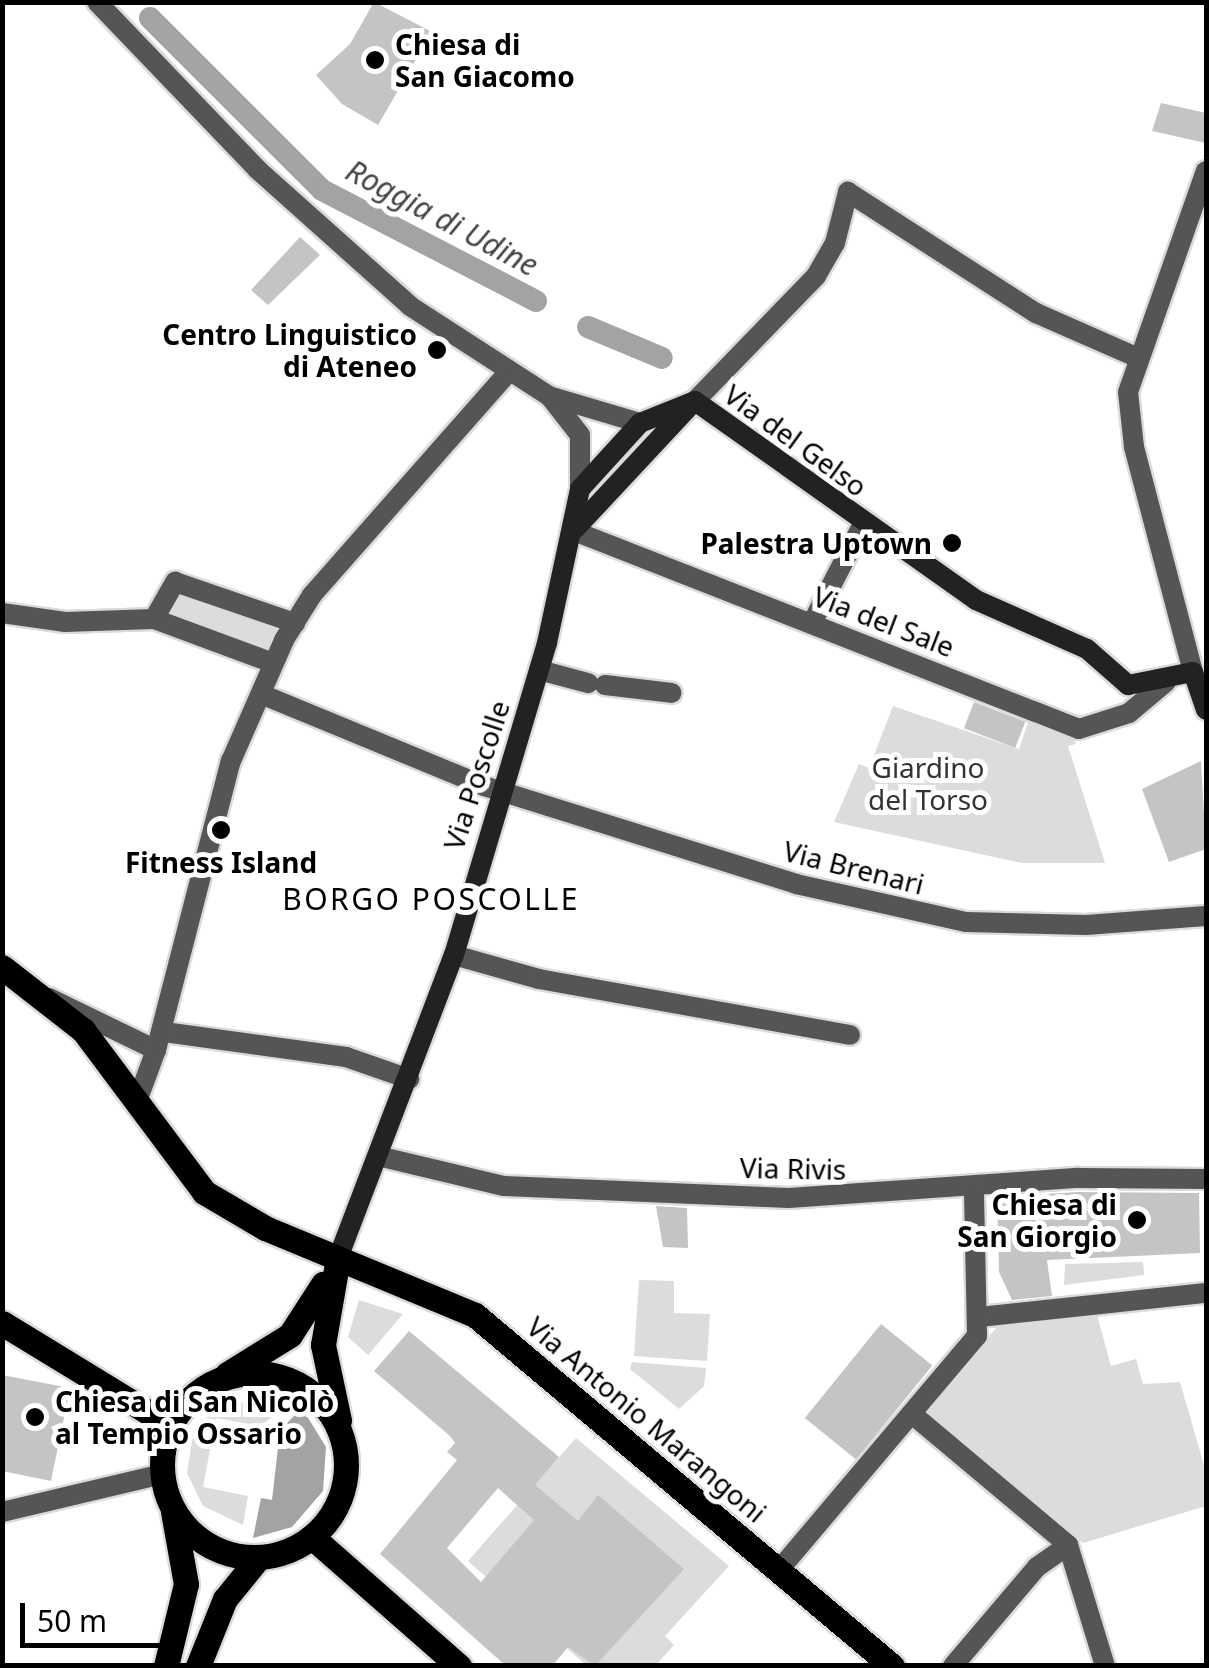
<!DOCTYPE html>
<html>
<head>
<meta charset="utf-8">
<style>
  body { margin:0 }
  #map { position:relative; width:1209px; height:1668px; overflow:hidden; background:#fff; font-family:"Noto Sans",sans-serif }
  div>[style] { position:absolute }
  .green>* { inset:0; background:#dcdcdc }
  .water>* { inset:0; background:#a3a3a3 }
  .canal>* { height:22px; margin:-11px; padding:0 11px; transform-origin:11px; border-radius:11px; background:#a3a3a3 }
  .building>* { inset:0; background:#c4c4c4; transform-origin:0 0 }
  .roads { filter:drop-shadow(2px 0 #dbdbdb) drop-shadow(-2px 0 #dbdbdb) drop-shadow(0 2px #dbdbdb) drop-shadow(0 -2px #dbdbdb) }
  .street>* { height:20px; margin:-10px; padding:0 10px; transform-origin:10px; border-radius:10px; background:#555 }
  .secondary>* { height:20px; margin:-10px; padding:0 10px; transform-origin:10px; border-radius:10px; background:#222 }
  .primary>* { height:25px; margin:-12.5px; padding:0 12.5px; transform-origin:12.5px; border-radius:12.5px; background:#000 }
  .primary>.ring { margin:-12.5px; padding:0; box-sizing:content-box; background:none; border:25px solid #000; border-radius:50% }
  .dots>* { width:28px; height:28px; translate:-50% -50%; box-sizing:border-box; border:5px solid #fff; border-radius:50% }
  span { translate:-50% -50%; white-space:nowrap; text-align:center; line-height:1.15; -webkit-text-stroke:10px #fff; paint-order:stroke }
  .poi-label { font-size:28px; color:#000; font-weight:700 }
  .left { translate:0 -50%; text-align:left }
  .right { translate:-100% -50%; text-align:right }
  .street-label { font-size:28px; color:#000 }
  .park-label { font-size:28px; color:#333 }
  .water-label { font-size:30px; color:#444; font-style:italic }
  .neighbourhood-label { font-size:30px; color:#000; letter-spacing:2.5px }
  .frame { position:absolute; inset:0; border:5px solid #000; pointer-events:none }
  .scale { position:absolute; left:20px; top:1603px; width:158px; height:45px; box-sizing:border-box; border:5px solid #000; border-top:0; padding-left:12px; font-size:30px; line-height:35px; white-space:nowrap; color:#000; -webkit-text-stroke:8px #fff; paint-order:stroke }
</style>
</head>
<body>
<div id="map">
  <div class="green">
    <i style="clip-path:polygon(175px 582px,295px 623px,273px 663px,154px 619px)"></i>
    <i style="clip-path:polygon(893px 706px,1019px 749px,1031px 714px,1072px 732px,1076px 744px,1068px 746px,1105px 863px,1022px 863px,834px 822px,859px 764px,869px 768px)"></i>
    <i style="clip-path:polygon(1143px 1262px,1144px 1275px,1064px 1285px,1065px 1264px)"></i>
    <i style="clip-path:polygon(639px 1280px,674px 1281px,674px 1313px,710px 1314px,707px 1361px,634px 1356px)"></i>
    <i style="clip-path:polygon(359px 1300px,403px 1314px,368px 1355px,348px 1337px)"></i>
    <i style="clip-path:polygon(1097px 1315px,1111px 1366px,1136px 1359px,1143px 1384px,1180px 1382px,1206px 1472px,1206px 1506px,1083px 1543px,924px 1412px,1002px 1321px)"></i>
    <i style="clip-path:polygon(632px 1362px,706px 1368px,704px 1386px,679px 1409px,630px 1369px)"></i>
    <i style="clip-path:polygon(225px 1400px,282px 1409px,260px 1426px,216px 1418px,203px 1487px,248px 1496px,243px 1525px,203px 1506px,187px 1473px,194px 1429px)"></i>
    <i style="clip-path:polygon(576px 1438px,729px 1566px,665px 1636px,674px 1645px,656px 1665px,587px 1666px,468px 1561px)"></i>
  </div>
  <div class="water">
    <i style="clip-path:polygon(302px 1408px,326px 1447px,323px 1491px,292px 1527px,253px 1538px,261px 1498px,272px 1500px,280px 1430px)"></i>
  </div>
  <div class="canal">
    <i style="left:150px;top:18px;width:243px;rotate:45deg"></i>
    <i style="left:322px;top:190px;width:241px;rotate:27.4deg"></i>
    <i style="left:588px;top:327px;width:80px;rotate:22.7deg"></i>
  </div>
  <div class="building">
    <i style="clip-path:polygon(374px 2px,432px 32px,378px 125px,342px 104px,316px 75px,350px 44px)"></i>
    <i style="clip-path:polygon(1161px 103px,1206px 113px,1206px 143px,1152px 131px)"></i>
    <i style="clip-path:polygon(300px 237px,320px 255px,268px 305px,251px 290px)"></i>
    <i style="left:974px;top:702px;width:55px;height:28px;rotate:21deg"></i>
    <i style="clip-path:polygon(1201px 761px,1206px 849px,1169px 862px,1142px 789px)"></i>
    <i style="clip-path:polygon(1078px 1192px,1199px 1193px,1200px 1253px,1047px 1260px,1052px 1296px,1012px 1300px,999px 1272px,997px 1197px)"></i>
    <i style="clip-path:polygon(656px 1206px,687px 1208px,688px 1248px,663px 1247px)"></i>
    <i style="left:881px;top:1324px;width:66px;height:121px;rotate:39deg"></i>
    <i style="clip-path:polygon(evenodd,409px 1331px,559px 1457px,535px 1485px,578px 1521px,598px 1495px,684px 1569px,595px 1666px,568px 1647px,552px 1666px,506px 1666px,380px 1554px,457px 1460px,447px 1452px,455px 1443px,450px 1436px,374px 1371px,409px 1331px,498px 1488px,534px 1520px,481px 1582px,447px 1548px,498px 1488px)"></i>
    <i style="clip-path:polygon(2px 1375px,70px 1388px,51px 1481px,2px 1471px)"></i>
  </div>
  <div class="roads">
    <div class="street">
      <i style="left:97px;top:2px;width:231px;rotate:46.2deg"></i>
      <i style="left:257px;top:169px;width:205px;rotate:41.8deg"></i>
      <i style="left:410px;top:306px;width:166px;rotate:32.9deg"></i>
      <i style="left:549px;top:396px;width:95px;rotate:16.5deg"></i>
      <i style="left:551px;top:398px;width:47px;rotate:51.9deg"></i>
      <i style="left:580px;top:435px;width:54px;rotate:90deg"></i>
      <i style="left:695px;top:401px;width:174px;rotate:-45.9deg"></i>
      <i style="left:816px;top:276px;width:38px;rotate:-60deg"></i>
      <i style="left:835px;top:243px;width:53px;rotate:-75.7deg"></i>
      <i style="left:848px;top:192px;width:224px;rotate:32.8deg"></i>
      <i style="left:1036px;top:313px;width:109px;rotate:23.7deg"></i>
      <i style="left:574px;top:531px;width:542px;rotate:21.41deg"></i>
      <i style="left:1079px;top:729px;width:52px;rotate:-17.7deg"></i>
      <i style="left:1129px;top:713px;width:48px;rotate:-40deg"></i>
      <i style="left:2px;top:613px;width:64px;rotate:8.1deg"></i>
      <i style="left:65px;top:622px;width:89px;rotate:-1.9deg"></i>
      <i style="left:812px;top:623px;width:114px;rotate:-62.8deg"></i>
      <i style="left:273px;top:663px;width:127px;rotate:-159.7deg"></i>
      <i style="left:154px;top:619px;width:43px;rotate:-60.4deg"></i>
      <i style="left:175px;top:582px;width:127px;rotate:18.9deg"></i>
      <i style="left:539px;top:670px;width:51px;rotate:14.9deg"></i>
      <i style="left:1193px;top:672px;width:233px;rotate:-104.7deg"></i>
      <i style="left:1134px;top:447px;width:55px;rotate:-96.2deg"></i>
      <i style="left:1128px;top:392px;width:234px;rotate:-70.6deg"></i>
      <i style="left:605px;top:685px;width:67px;rotate:6.8deg"></i>
      <i style="left:261px;top:694px;width:241px;rotate:22.4deg"></i>
      <i style="left:484px;top:786px;width:327px;rotate:17.4deg"></i>
      <i style="left:796px;top:884px;width:174px;rotate:12.6deg"></i>
      <i style="left:966px;top:922px;width:120px;rotate:1.4deg"></i>
      <i style="left:1086px;top:925px;width:120px;rotate:-4.3deg"></i>
      <i style="left:454px;top:955px;width:88px;rotate:15.8deg"></i>
      <i style="left:539px;top:979px;width:316px;rotate:10.2deg"></i>
      <i style="left:49px;top:998px;width:119px;rotate:25.9deg"></i>
      <i style="left:156px;top:1050px;width:58px;rotate:110.3deg"></i>
      <i style="left:164px;top:1032px;width:184px;rotate:7.8deg"></i>
      <i style="left:346px;top:1057px;width:67px;rotate:19.2deg"></i>
      <i style="left:156px;top:1050px;width:299px;rotate:-75.5deg"></i>
      <i style="left:231px;top:761px;width:132px;rotate:-66.3deg"></i>
      <i style="left:284px;top:640px;width:53px;rotate:-58.1deg"></i>
      <i style="left:312px;top:595px;width:295px;rotate:-48.6deg"></i>
      <i style="left:382px;top:1157px;width:125px;rotate:13.4deg"></i>
      <i style="left:504px;top:1186px;width:285px;rotate:2.4deg"></i>
      <i style="left:789px;top:1198px;width:290px;rotate:-4deg"></i>
      <i style="left:1078px;top:1178px;width:128px;rotate:0.4deg"></i>
      <i style="left:980px;top:1317px;width:227px;rotate:-6.1deg"></i>
      <i style="left:912px;top:1414px;width:204px;rotate:40deg"></i>
      <i style="left:1068px;top:1545px;width:127px;rotate:73deg"></i>
      <i style="left:2px;top:1512px;width:165px;rotate:-13.3deg"></i>
      <i style="left:779px;top:1570px;width:307px;rotate:-49.8deg"></i>
      <i style="left:977px;top:1336px;width:146px;rotate:-91.2deg"></i>
      <i style="left:953px;top:1666px;width:130px;rotate:-49.7deg"></i>
      <i style="left:1037px;top:1567px;width:38px;rotate:-35deg"></i>
    </div>
    <div class="secondary">
      <i style="left:695px;top:401px;width:344px;rotate:35.3deg"></i>
      <i style="left:976px;top:600px;width:121px;rotate:23.8deg"></i>
      <i style="left:1087px;top:649px;width:55px;rotate:41.3deg"></i>
      <i style="left:1128px;top:685px;width:66px;rotate:-11.3deg"></i>
      <i style="left:1193px;top:672px;width:40px;rotate:71.1deg"></i>
      <i style="left:575px;top:529px;width:166px;rotate:-47deg"></i>
      <i style="left:338px;top:1258px;width:324px;rotate:-69.1deg"></i>
      <i style="left:454px;top:955px;width:326px;rotate:-73.4deg"></i>
      <i style="left:547px;top:643px;width:157px;rotate:-77.9deg"></i>
      <i style="left:580px;top:489px;width:89px;rotate:-47.7deg"></i>
      <i style="left:640px;top:423px;width:59px;rotate:-21.8deg"></i>
    </div>
    <div class="primary">
      <i style="left:2px;top:967px;width:103px;rotate:37.9deg"></i>
      <i style="left:83px;top:1030px;width:202px;rotate:53.2deg"></i>
      <i style="left:204px;top:1192px;width:71px;rotate:30.5deg"></i>
      <i style="left:265px;top:1228px;width:227px;rotate:22.5deg"></i>
      <i style="left:475px;top:1315px;width:545px;rotate:40.09deg"></i>
      <i style="left:338px;top:1258px;width:88px;rotate:99.8deg"></i>
      <i style="left:323px;top:1345px;width:77px;rotate:78deg"></i>
      <i style="left:2px;top:1323px;width:196px;rotate:31.4deg"></i>
      <i class="ring" style="left:162px;top:1373px;width:159px;height:159px"></i>
      <i style="left:227px;top:1374px;width:74px;rotate:-31.8deg"></i>
      <i style="left:290px;top:1335px;width:61px;rotate:-57.1deg"></i>
      <i style="left:312px;top:1537px;width:196px;rotate:41.3deg"></i>
      <i style="left:166px;top:1666px;width:84px;rotate:-76.3deg"></i>
      <i style="left:186px;top:1584px;width:73px;rotate:-100.2deg"></i>
      <i style="left:198px;top:1666px;width:72px;rotate:-68.1deg"></i>
      <i style="left:225px;top:1599px;width:54px;rotate:-51deg"></i>
    </div>
  </div>
  <div class="dots">
    <i style="left:375px;top:60px;background:#000"></i>
    <i style="left:437px;top:350px;background:#000"></i>
    <i style="left:952px;top:543px;background:#000"></i>
    <i style="left:221px;top:830px;background:#000"></i>
    <i style="left:1137px;top:1220px;background:#000"></i>
    <i style="left:35px;top:1417px;background:#000"></i>
  </div>
  <div class="poi-label">
    <span class="left" style="left:395px;top:60px">Chiesa di<br>San Giacomo</span>
    <span class="right" style="left:417px;top:350px">Centro Linguistico<br>di Ateneo</span>
    <span class="right" style="left:932px;top:543px">Palestra Uptown</span>
    <span style="left:221px;top:862px">Fitness Island</span>
    <span class="right" style="left:1117px;top:1220px">Chiesa di<br>San Giorgio</span>
    <span class="left" style="left:55px;top:1417px">Chiesa di San Nicolò<br>al Tempio Ossario</span>
  </div>
  <div class="street-label">
    <span style="left:796px;top:440px;rotate:36deg">Via del Gelso</span>
    <span style="left:884px;top:621px;rotate:21deg">Via del Sale</span>
    <span style="left:476px;top:775px;rotate:-72deg">Via Poscolle</span>
    <span style="left:854px;top:867px;rotate:14deg">Via Brenari</span>
    <span style="left:793px;top:1168px;rotate:1deg">Via Rivis</span>
    <span style="left:647px;top:1419px;rotate:40deg">Via Antonio Marangoni</span>
  </div>
  <div class="park-label">
    <span style="left:928px;top:783px">Giardino<br>del Torso</span>
  </div>
  <div class="water-label">
    <span style="left:442px;top:218px;rotate:28deg">Roggia di Udine</span>
  </div>
  <div class="neighbourhood-label">
    <span style="left:431px;top:899px">BORGO POSCOLLE</span>
  </div>
  <div class="frame"></div>
  <div class="scale">50 m</div>
</div>
</body>
</html>
